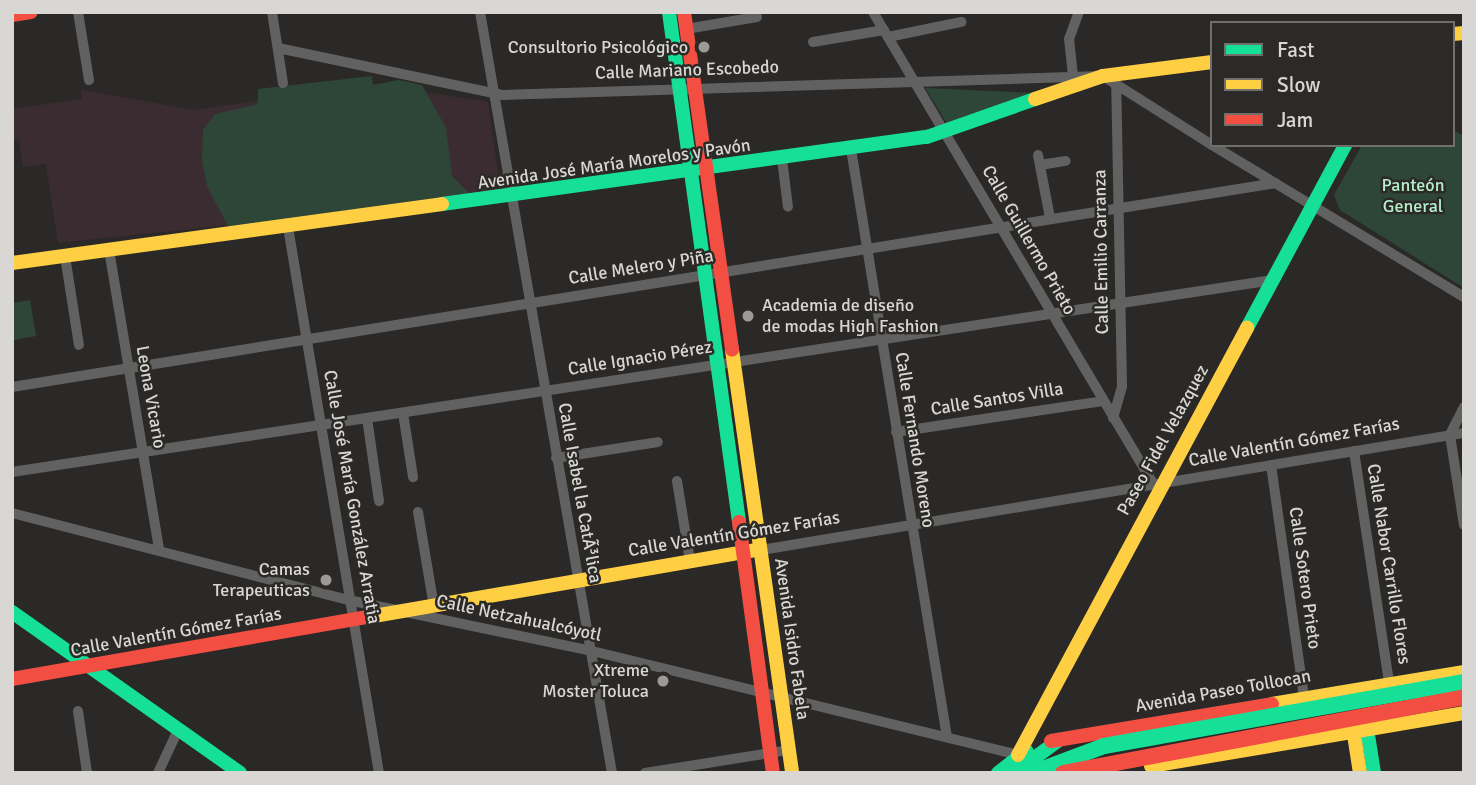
<!DOCTYPE html>
<html>
<head>
<meta charset="utf-8">
<style>
  body { margin:0 }
  #map { position:relative; width:1476px; height:785px; overflow:hidden; background:#2b2927; font-family:Signika,sans-serif }
  div>[style] { position:absolute }
  .education>* { inset:0; background:#3b2c31 }
  .green>* { inset:0; background:#2e4637 }
  .street>* { height:10px; margin:-5px; padding:0 5px; transform-origin:5px; border-radius:5px; background:#626161 }
  .fast>* { height:14px; margin:-7px; padding:0 7px; transform-origin:7px; border-radius:7px; background:#16e098 }
  .slow>* { height:14px; margin:-7px; padding:0 7px; transform-origin:7px; border-radius:7px; background:#ffcf43 }
  .jam>* { height:14px; margin:-7px; padding:0 7px; transform-origin:7px; border-radius:7px; background:#f24e42 }
  .fast-bridge>* { height:16px; margin:-8px; padding:0 8px; transform-origin:8px; border-radius:8px; background:#16e098 }
  .jam-bridge>* { height:16px; margin:-8px; padding:0 8px; transform-origin:8px; border-radius:8px; background:#f24e42 }
  .dots>* { width:19px; height:19px; translate:-50% -50%; box-sizing:border-box; border:4px solid #2c2a26; border-radius:50% }
  span { translate:-50% -50%; white-space:nowrap; text-align:center; line-height:1.15; -webkit-text-stroke:5px #2c2a26; paint-order:stroke }
  .poi-label { font-size:18px; color:#d8d7d4 }
  .right { translate:-100% -50%; text-align:right }
  .left { translate:0 -50%; text-align:left }
  .street-label { font-size:18px; color:#d8d7d4 }
  .park-label { font-size:18px; color:#b3eeca }
  .frame { position:absolute; inset:0; border:14px solid #d8d7d4; pointer-events:none }
  .legend { position:absolute; left:1210px; top:21px; width:245px; height:126px; box-sizing:border-box; background:#2c2a26; border:2px solid #716f6c; margin:0; padding:9px 12px; list-style:none; font-size:21px; color:#d8d7d4 }
  .legend li { display:flex; align-items:center; gap:14px; height:35px }
  .legend b { width:35px; border:2px solid #716f6c }
</style>
</head>
<body>
<div id="map">
  <div class="education">
    <i style="clip-path:polygon(373px 84px,488px 102px,501px 196px,58px 243px,46px 164px,23px 167px,19px 139px,12px 140px,12px 109px,82px 99px,81px 90px,194px 110px)"></i>
  </div>
  <div class="green">
    <i style="clip-path:polygon(372px 76px,373px 85px,398px 80px,422px 85px,446px 128px,452px 176px,473px 197px,230px 230px,207px 186px,202px 160px,203px 130px,215px 114px,258px 104px,258px 89px)"></i>
    <i style="clip-path:polygon(925px 88px,1035px 93px,948px 125px)"></i>
    <i style="clip-path:polygon(1453px 130px,1464px 136px,1464px 288px,1340px 210px,1334px 195px,1362px 145px,1453px 145px)"></i>
    <i style="clip-path:polygon(30px 300px,36px 336px,14px 340px,12px 303px)"></i>
  </div>
  <div class="street">
    <i style="left:78px;top:12px;width:69px;rotate:80.8deg"></i>
    <i style="left:272px;top:12px;width:72px;rotate:81.2deg"></i>
    <i style="left:480px;top:12px;width:772px;rotate:80.16deg"></i>
    <i style="left:873px;top:12px;width:550px;rotate:59.29deg"></i>
    <i style="left:686px;top:29px;width:72px;rotate:-9.6deg"></i>
    <i style="left:888px;top:37px;width:75px;rotate:-11.6deg"></i>
    <i style="left:813px;top:42px;width:72px;rotate:-9.6deg"></i>
    <i style="left:278px;top:48px;width:230px;rotate:11.8deg"></i>
    <i style="left:503px;top:95px;width:600px;rotate:-1.81deg"></i>
    <i style="left:1103px;top:76px;width:129px;rotate:32.3deg"></i>
    <i style="left:1073px;top:76px;width:37px;rotate:-96deg"></i>
    <i style="left:1069px;top:39px;width:29px;rotate:-70deg"></i>
    <i style="left:1212px;top:145px;width:294px;rotate:31.1deg"></i>
    <i style="left:851px;top:149px;width:596px;rotate:80.73deg"></i>
    <i style="left:1038px;top:155px;width:64px;rotate:79.2deg"></i>
    <i style="left:782px;top:159px;width:48px;rotate:82.9deg"></i>
    <i style="left:1040px;top:165px;width:26px;rotate:-9deg"></i>
    <i style="left:288px;top:227px;width:554px;rotate:80.54deg"></i>
    <i style="left:109px;top:250px;width:304px;rotate:80.5deg"></i>
    <i style="left:65px;top:256px;width:90px;rotate:81.1deg"></i>
    <i style="left:12px;top:387px;width:1280px;rotate:-9.17deg"></i>
    <i style="left:1464px;top:407px;width:31px;rotate:117deg"></i>
    <i style="left:1450px;top:435px;width:91px;rotate:81.2deg"></i>
    <i style="left:403px;top:413px;width:65px;rotate:81.1deg"></i>
    <i style="left:367px;top:418px;width:84px;rotate:81.8deg"></i>
    <i style="left:1113px;top:418px;width:33px;rotate:-74deg"></i>
    <i style="left:1122px;top:386px;width:301px;rotate:-91.1deg"></i>
    <i style="left:896px;top:432px;width:209px;rotate:-8.5deg"></i>
    <i style="left:1354px;top:451px;width:234px;rotate:81.4deg"></i>
    <i style="left:556px;top:458px;width:103px;rotate:-8.9deg"></i>
    <i style="left:1271px;top:465px;width:233px;rotate:81.9deg"></i>
    <i style="left:12px;top:472px;width:1276px;rotate:-8.66deg"></i>
    <i style="left:677px;top:481px;width:81px;rotate:80.8deg"></i>
    <i style="left:418px;top:512px;width:96px;rotate:80.4deg"></i>
    <i style="left:12px;top:513px;width:352px;rotate:14.5deg"></i>
    <i style="left:353px;top:601px;width:240px;rotate:11.8deg"></i>
    <i style="left:588px;top:650px;width:443px;rotate:13.7deg"></i>
    <i style="left:761px;top:550px;width:713px;rotate:-9.45deg"></i>
    <i style="left:78px;top:711px;width:63px;rotate:81.7deg"></i>
    <i style="left:158px;top:773px;width:47px;rotate:-65.1deg"></i>
    <i style="left:645px;top:773px;width:145px;rotate:-9.1deg"></i>
  </div>
  <div class="fast">
    <i style="left:669px;top:12px;width:515px;rotate:82.18deg"></i>
    <i style="left:442px;top:204px;width:490px;rotate:-7.9deg"></i>
    <i style="left:927px;top:137px;width:114px;rotate:-19.4deg"></i>
    <i style="left:1247px;top:328px;width:208px;rotate:-61.8deg"></i>
    <i style="left:12px;top:612px;width:279px;rotate:35.2deg"></i>
    <i style="left:1366px;top:722px;width:52px;rotate:81.1deg"></i>
    <i style="left:998px;top:773px;width:36px;rotate:-38deg"></i>
    <i style="left:1014px;top:773px;width:56px;rotate:-36.3deg"></i>
  </div>
  <div class="slow">
    <i style="left:1453px;top:34px;width:11px;rotate:-5deg"></i>
    <i style="left:1035px;top:99px;width:72px;rotate:-18.7deg"></i>
    <i style="left:1103px;top:76px;width:110px;rotate:-7.3deg"></i>
    <i style="left:12px;top:263px;width:434px;rotate:-7.8deg"></i>
    <i style="left:732px;top:350px;width:427px;rotate:81.9deg"></i>
    <i style="left:368px;top:617px;width:390px;rotate:-9.8deg"></i>
    <i style="left:1272px;top:704px;width:195px;rotate:-9.5deg"></i>
    <i style="left:1352px;top:722px;width:52px;rotate:81.1deg"></i>
    <i style="left:1018px;top:755px;width:485px;rotate:-61.8deg"></i>
    <i style="left:1151px;top:766px;width:317px;rotate:-9.6deg"></i>
  </div>
  <div class="jam">
    <i style="left:684px;top:12px;width:341px;rotate:81.9deg"></i>
    <i style="left:12px;top:15px;width:19px;rotate:-9deg"></i>
    <i style="left:739px;top:522px;width:253px;rotate:82.3deg"></i>
    <i style="left:12px;top:679px;width:361px;rotate:-9.9deg"></i>
    <i style="left:1051px;top:741px;width:224px;rotate:-9.5deg"></i>
  </div>
  <div class="fast-bridge">
    <i style="left:1032px;top:773px;width:77px;rotate:-20.6deg"></i>
    <i style="left:1104px;top:746px;width:366px;rotate:-10.1deg"></i>
  </div>
  <div class="jam-bridge">
    <i style="left:1063px;top:773px;width:408px;rotate:-10.7deg"></i>
  </div>
  <div class="dots">
    <i style="left:704px;top:47px;background:#9b9a97"></i>
    <i style="left:748px;top:316px;background:#9b9a97"></i>
    <i style="left:326px;top:580px;background:#9b9a97"></i>
    <i style="left:663px;top:681px;background:#9b9a97"></i>
  </div>
  <div class="poi-label">
    <span class="right" style="left:688px;top:47px">Consultorio Psicológico</span>
    <span class="left" style="left:762px;top:316px">Academia de diseño<br>de modas High Fashion</span>
    <span class="right" style="left:310px;top:580px">Camas<br>Terapeuticas</span>
    <span class="right" style="left:649px;top:681px">Xtreme<br>Moster Toluca</span>
  </div>
  <div class="street-label">
    <span style="left:687px;top:70px;rotate:-2deg">Calle Mariano Escobedo</span>
    <span style="left:614px;top:164px;rotate:-8deg">Avenida José María Morelos y Pavón</span>
    <span style="left:1029px;top:240px;rotate:60deg">Calle Guillermo Prieto</span>
    <span style="left:1101px;top:252px;rotate:-91deg">Calle Emilio Carranza</span>
    <span style="left:641px;top:267px;rotate:-9deg">Calle Melero y Piña</span>
    <span style="left:640px;top:358px;rotate:-9deg">Calle Ignacio Pérez</span>
    <span style="left:151px;top:397px;rotate:80deg">Leona Vicario</span>
    <span style="left:997px;top:399px;rotate:-9deg">Calle Santos Villa</span>
    <span style="left:915px;top:440px;rotate:81deg">Calle Fernando Moreno</span>
    <span style="left:1163px;top:440px;rotate:-61deg">Paseo Fidel Velazquez</span>
    <span style="left:1294px;top:442px;rotate:-10deg">Calle Valentín Gómez Farías</span>
    <span style="left:580px;top:493px;rotate:80deg">Calle Isabel la CatÃ³lica</span>
    <span style="left:352px;top:497px;rotate:80deg">Calle José María González Arratia</span>
    <span style="left:734px;top:534px;rotate:-9deg">Calle Valentín Gómez Farías</span>
    <span style="left:1389px;top:564px;rotate:81deg">Calle Nabor Carrillo Flores</span>
    <span style="left:1305px;top:578px;rotate:82deg">Calle Sotero Prieto</span>
    <span style="left:519px;top:618px;rotate:12deg">Calle Netzahualcóyotl</span>
    <span style="left:176px;top:632px;rotate:-10deg">Calle Valentín Gómez Farías</span>
    <span style="left:792px;top:639px;rotate:82deg">Avenida Isidro Fabela</span>
    <span style="left:1223px;top:691px;rotate:-10deg">Avenida Paseo Tollocan</span>
  </div>
  <div class="park-label">
    <span style="left:1413px;top:196px">Panteón<br>General</span>
  </div>
  <div class="frame"></div>
  <ul class="legend">
  <li><b style="height:9px;background:#16e098"></b>Fast</li>
  <li><b style="height:9px;background:#ffcf43"></b>Slow</li>
  <li><b style="height:9px;background:#f24e42"></b>Jam</li>
  </ul>
</div>
</body>
</html>
